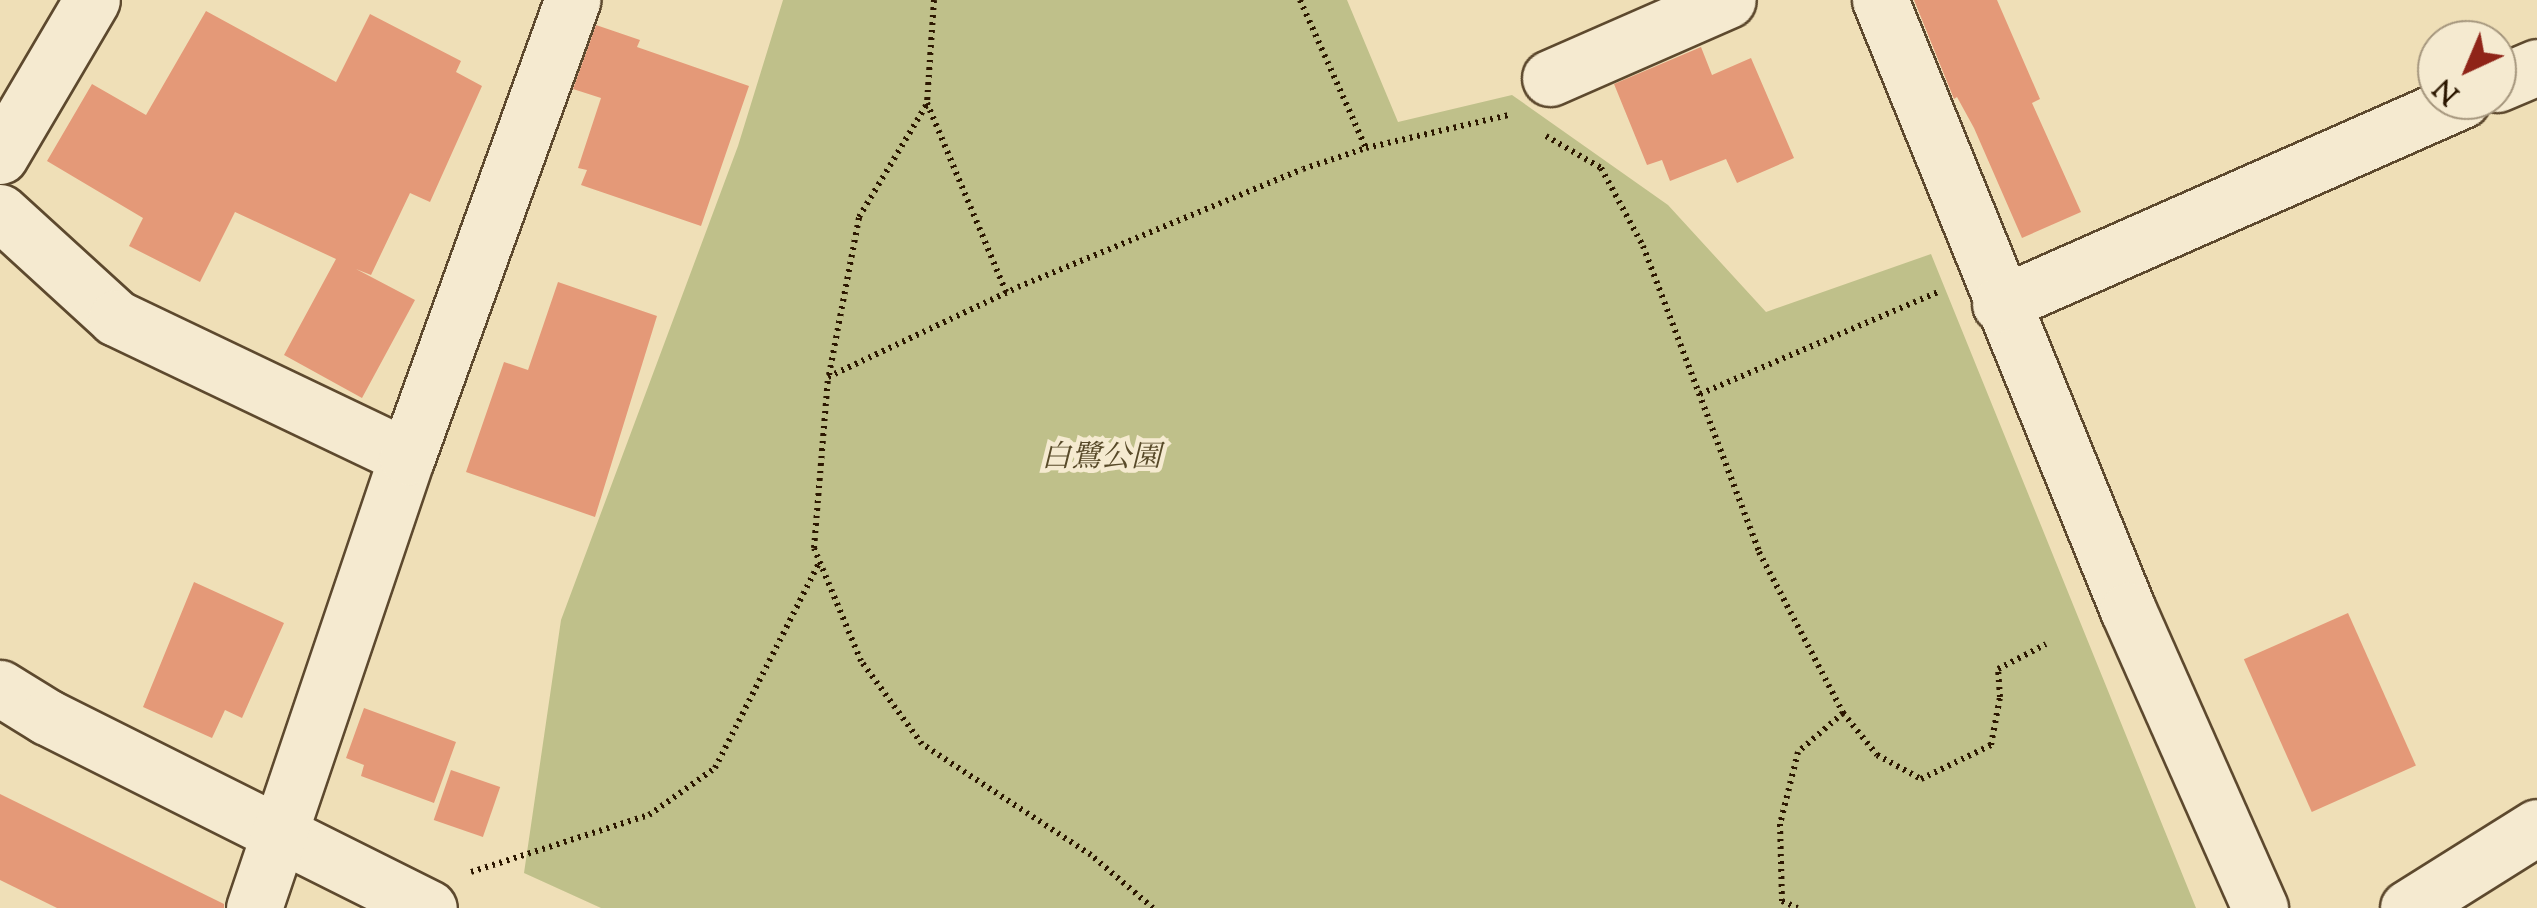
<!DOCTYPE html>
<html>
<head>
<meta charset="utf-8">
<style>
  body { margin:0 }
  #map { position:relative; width:2537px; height:908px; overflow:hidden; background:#efdfb7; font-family:"Sorts Mill Goudy","Noto Serif JP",serif }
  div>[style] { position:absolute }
  .green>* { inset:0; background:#bfc08a }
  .building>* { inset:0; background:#e49978; transform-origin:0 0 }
  .path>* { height:6px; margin-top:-3px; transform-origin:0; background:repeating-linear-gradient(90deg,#2c1700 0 2.5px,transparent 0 7.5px) }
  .roads { filter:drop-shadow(2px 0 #5d492e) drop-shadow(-2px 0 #5d492e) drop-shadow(0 2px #5d492e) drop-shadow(0 -2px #5d492e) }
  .minor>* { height:55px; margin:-27.5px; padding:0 27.5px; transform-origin:27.5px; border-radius:27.5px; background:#f5ead0 }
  span { translate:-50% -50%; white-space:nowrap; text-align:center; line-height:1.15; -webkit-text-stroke:9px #f5ead0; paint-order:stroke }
  .park-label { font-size:30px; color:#584a29; font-style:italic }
  .north { position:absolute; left:2417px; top:20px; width:100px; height:100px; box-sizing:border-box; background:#f5ead0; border:2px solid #a5967d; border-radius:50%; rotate:224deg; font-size:28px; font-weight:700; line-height:40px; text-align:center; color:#2c1700 }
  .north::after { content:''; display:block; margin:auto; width:35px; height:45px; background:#8f2418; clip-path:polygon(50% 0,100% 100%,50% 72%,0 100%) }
</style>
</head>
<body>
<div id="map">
  <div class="green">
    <i style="clip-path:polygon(783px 0,1347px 0,1398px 122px,1512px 95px,1668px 205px,1766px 312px,1931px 254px,2196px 908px,601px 908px,524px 873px,561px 620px,738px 146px)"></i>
  </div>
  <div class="building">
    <i style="clip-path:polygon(1914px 0,1997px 0,2040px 99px,2032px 103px,2081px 212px,2022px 238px,1974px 128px,1957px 97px,1954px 99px)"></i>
    <i style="clip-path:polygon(206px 11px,336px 82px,370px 14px,461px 61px,456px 72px,482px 86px,430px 202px,410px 193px,371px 275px,356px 269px,415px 300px,362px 398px,284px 355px,336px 259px,235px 212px,200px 282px,129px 246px,143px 218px,47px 161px,92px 84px,146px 115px)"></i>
    <i style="clip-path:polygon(596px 25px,640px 40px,637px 47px,749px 86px,701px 226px,581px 185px,587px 170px,578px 168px,601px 98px,573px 89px)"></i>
    <i style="clip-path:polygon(1701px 47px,1712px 75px,1751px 58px,1794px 158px,1737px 183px,1726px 159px,1670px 181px,1662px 160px,1647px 165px,1614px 84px)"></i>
    <i style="clip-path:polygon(558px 282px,657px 316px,595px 517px,466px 472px,504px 362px,528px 370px)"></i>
    <i style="clip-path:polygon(194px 582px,284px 623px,242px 718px,225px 710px,212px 738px,143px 707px)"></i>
    <i style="left:2348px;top:613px;width:167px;height:114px;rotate:66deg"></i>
    <i style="clip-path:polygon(364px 708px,456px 742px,434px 803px,361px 776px,364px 765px,346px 758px)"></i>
    <i style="left:451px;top:770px;width:52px;height:53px;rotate:19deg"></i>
    <i style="clip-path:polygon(0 794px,224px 904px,224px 908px,57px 908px,0 880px)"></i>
  </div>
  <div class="path">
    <i style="left:934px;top:0;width:103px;rotate:93.9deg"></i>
    <i style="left:927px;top:103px;width:205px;rotate:67.3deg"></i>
    <i style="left:1300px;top:0;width:162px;rotate:66deg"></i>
    <i style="left:1546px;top:136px;width:64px;rotate:30.2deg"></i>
    <i style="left:1601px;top:168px;width:89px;rotate:61.7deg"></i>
    <i style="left:1643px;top:246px;width:327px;rotate:69.2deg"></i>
    <i style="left:1759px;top:552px;width:182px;rotate:62.4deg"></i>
    <i style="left:1843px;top:713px;width:60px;rotate:139.1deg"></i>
    <i style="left:1798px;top:752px;width:74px;rotate:104deg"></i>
    <i style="left:1780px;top:824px;width:77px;rotate:88.5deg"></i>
    <i style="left:1782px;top:901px;width:17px;rotate:24deg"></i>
    <i style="left:829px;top:375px;width:161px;rotate:-79.2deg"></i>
    <i style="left:859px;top:217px;width:132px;rotate:-59deg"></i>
    <i style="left:1700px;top:394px;width:261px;rotate:-23.2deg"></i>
    <i style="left:1843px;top:713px;width:54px;rotate:51deg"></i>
    <i style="left:1877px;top:755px;width:50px;rotate:28.6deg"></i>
    <i style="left:1921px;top:779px;width:78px;rotate:-25.9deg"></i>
    <i style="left:1991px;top:745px;width:49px;rotate:-79.4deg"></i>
    <i style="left:2000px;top:697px;width:28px;rotate:-94deg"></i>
    <i style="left:1998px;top:669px;width:54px;rotate:-27.5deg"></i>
    <i style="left:471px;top:872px;width:187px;rotate:-17.8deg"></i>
    <i style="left:649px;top:815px;width:81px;rotate:-35.5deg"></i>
    <i style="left:715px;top:768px;width:230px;rotate:-63.1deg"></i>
    <i style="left:1153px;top:908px;width:82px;rotate:-139.5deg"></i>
    <i style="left:1091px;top:855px;width:202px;rotate:-146.7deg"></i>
    <i style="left:922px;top:744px;width:103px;rotate:-126.3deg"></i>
    <i style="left:861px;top:661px;width:122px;rotate:-112.6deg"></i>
    <i style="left:814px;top:548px;width:172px;rotate:-85.3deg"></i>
    <i style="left:828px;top:377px;width:210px;rotate:-25.3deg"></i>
    <i style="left:1018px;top:287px;width:308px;rotate:-22.5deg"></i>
    <i style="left:1303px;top:169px;width:66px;rotate:-18.4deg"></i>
    <i style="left:1366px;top:148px;width:147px;rotate:-13deg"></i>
  </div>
  <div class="roads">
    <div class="minor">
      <i style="left:1880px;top:0;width:658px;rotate:67.88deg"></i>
      <i style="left:2128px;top:610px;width:326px;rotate:66.1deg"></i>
      <i style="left:1550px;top:78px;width:194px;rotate:-23.7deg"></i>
      <i style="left:2497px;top:84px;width:43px;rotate:-23deg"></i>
      <i style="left:0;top:156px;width:181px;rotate:-59.5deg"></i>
      <i style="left:0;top:212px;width:157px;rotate:42.4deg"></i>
      <i style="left:116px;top:318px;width:322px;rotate:25.5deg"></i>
      <i style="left:2000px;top:304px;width:505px;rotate:-23.82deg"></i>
      <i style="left:0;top:688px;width:55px;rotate:31.7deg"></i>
      <i style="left:47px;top:717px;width:427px;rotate:26.6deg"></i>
      <i style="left:254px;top:908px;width:476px;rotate:-71.3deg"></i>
      <i style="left:407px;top:457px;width:486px;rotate:-70.1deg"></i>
      <i style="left:2408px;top:908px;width:152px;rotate:-32.1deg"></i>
    </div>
  </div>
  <div class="park-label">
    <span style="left:1101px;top:459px">白鷺公園</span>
  </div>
  <div class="north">N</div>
</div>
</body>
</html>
